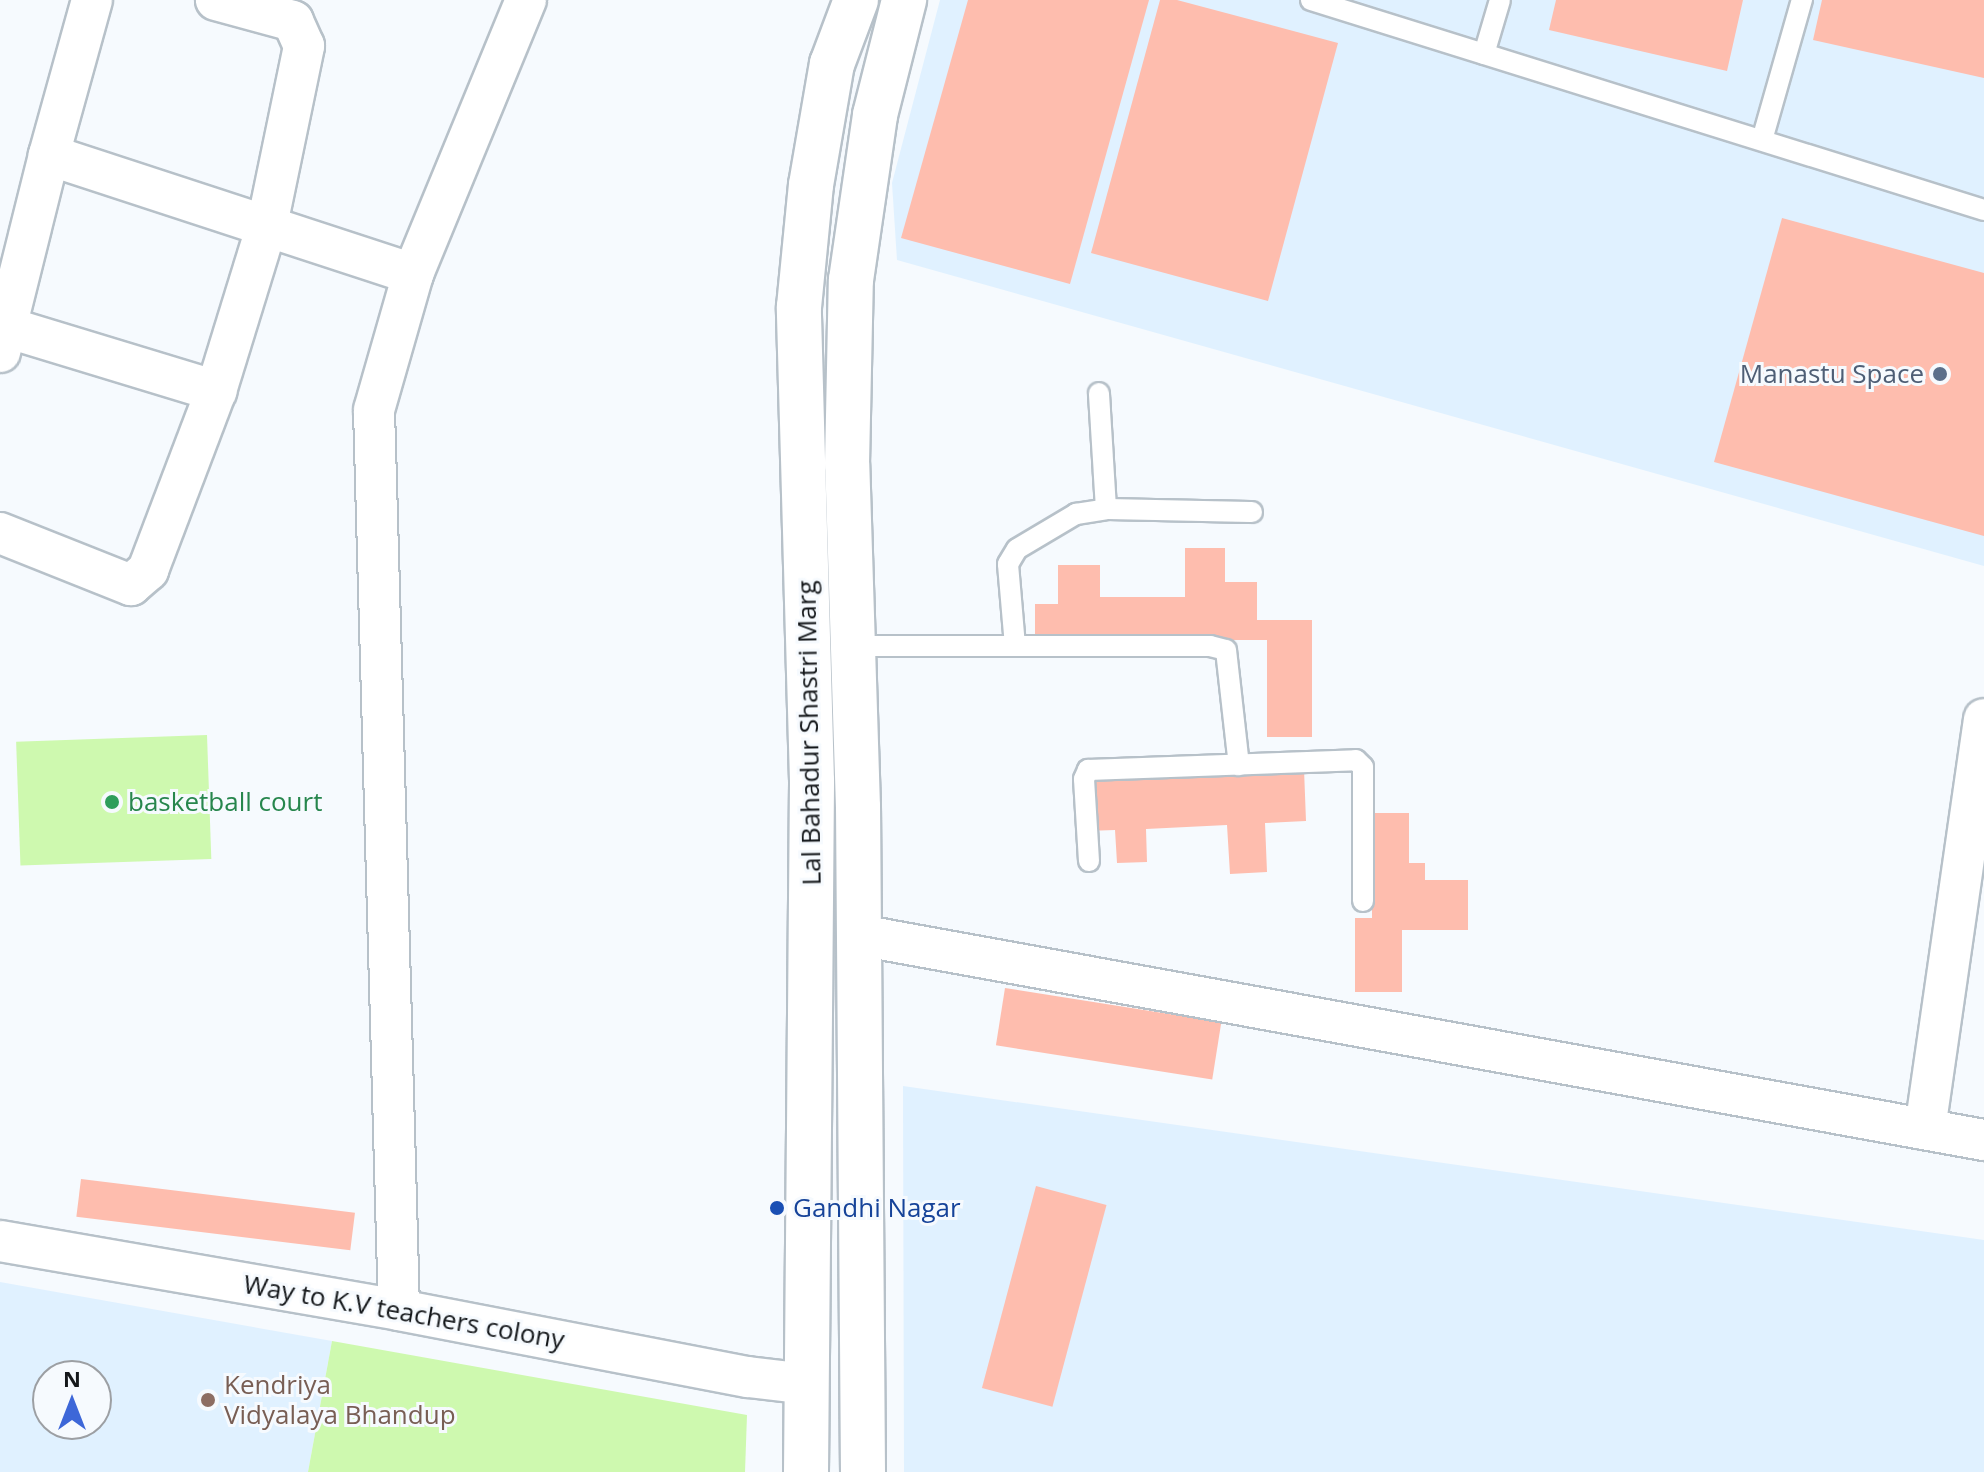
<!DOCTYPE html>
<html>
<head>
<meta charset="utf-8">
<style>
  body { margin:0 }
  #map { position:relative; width:1984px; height:1472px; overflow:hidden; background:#f6fafe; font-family:"Open Sans",sans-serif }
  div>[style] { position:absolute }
  .built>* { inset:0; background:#e0f1ff }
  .green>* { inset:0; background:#cef9af; transform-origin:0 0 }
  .building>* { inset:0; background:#febdae; transform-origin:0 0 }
  .roads { filter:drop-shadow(2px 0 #b7c1c9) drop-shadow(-2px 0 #b7c1c9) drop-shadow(0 2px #b7c1c9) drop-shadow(0 -2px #b7c1c9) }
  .service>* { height:20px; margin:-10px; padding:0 10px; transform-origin:10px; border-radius:10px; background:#fff }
  .minor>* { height:40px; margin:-20px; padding:0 20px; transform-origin:20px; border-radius:20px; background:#fff }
  .primary>* { height:44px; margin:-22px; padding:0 22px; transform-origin:22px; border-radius:22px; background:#fff }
  .dots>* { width:22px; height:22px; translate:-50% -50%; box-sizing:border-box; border:4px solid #f6fafe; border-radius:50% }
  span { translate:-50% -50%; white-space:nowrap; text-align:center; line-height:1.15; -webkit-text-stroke:6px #f6fafe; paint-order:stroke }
  .service-label { font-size:26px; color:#4e5e75 }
  .right { translate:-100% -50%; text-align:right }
  .street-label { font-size:26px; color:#14171a }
  .leisure-label { font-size:26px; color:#27864d }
  .left { translate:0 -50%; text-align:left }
  .transit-label { font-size:26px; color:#164399 }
  .education-label { font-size:26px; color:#785e54 }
  .north { position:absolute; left:32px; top:1360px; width:80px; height:80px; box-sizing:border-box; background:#f6fafe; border:2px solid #9c9fa3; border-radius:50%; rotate:0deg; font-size:22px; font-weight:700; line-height:32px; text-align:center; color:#14171a }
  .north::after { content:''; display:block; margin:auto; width:28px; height:36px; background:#3d67d8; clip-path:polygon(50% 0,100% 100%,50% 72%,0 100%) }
</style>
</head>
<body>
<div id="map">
  <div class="built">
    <i style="clip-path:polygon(940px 0,1984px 0,1984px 566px,897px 260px,892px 183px)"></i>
    <i style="clip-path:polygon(903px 1086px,1984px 1240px,1984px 1472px,904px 1472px)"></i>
    <i style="clip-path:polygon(evenodd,0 1282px,332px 1341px,308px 1472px,0 1472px,0 1282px,48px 1376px,96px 1376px,96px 1424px,48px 1424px,48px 1376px)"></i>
  </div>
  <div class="green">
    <i style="left:207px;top:735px;width:124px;height:191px;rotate:88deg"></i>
    <i style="clip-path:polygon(332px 1341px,747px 1415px,745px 1472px,308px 1472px)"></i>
  </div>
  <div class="building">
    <i style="clip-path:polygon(968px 0,1149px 0,1070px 284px,901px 238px)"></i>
    <i style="clip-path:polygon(1160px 0,1177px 0,1338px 43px,1268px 301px,1091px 253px)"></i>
    <i style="clip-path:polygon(1556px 0,1743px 0,1727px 71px,1549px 30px)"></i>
    <i style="clip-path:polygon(1822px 0,1984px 0,1984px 78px,1813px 40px)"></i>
    <i style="clip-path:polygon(1782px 218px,1984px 273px,1984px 536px,1714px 462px)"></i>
    <i style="clip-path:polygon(1185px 548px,1225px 548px,1225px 582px,1257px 582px,1257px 620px,1312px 620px,1312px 737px,1267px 737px,1267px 640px,1035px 640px,1035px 604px,1058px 604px,1058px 565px,1100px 565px,1100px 597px,1185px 597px)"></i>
    <i style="clip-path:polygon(1304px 769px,1306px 821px,1265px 823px,1267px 872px,1230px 874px,1227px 825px,1146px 829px,1147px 862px,1117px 863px,1115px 830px,1086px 831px,1084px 778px)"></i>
    <i style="clip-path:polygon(1355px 813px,1409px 813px,1409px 863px,1425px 863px,1425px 880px,1468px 880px,1468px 930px,1402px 930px,1402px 992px,1355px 992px,1355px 918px,1372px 918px,1372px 878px)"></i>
    <i style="left:1005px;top:988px;width:219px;height:58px;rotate:9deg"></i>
    <i style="left:81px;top:1179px;width:276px;height:38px;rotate:7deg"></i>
    <i style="left:1036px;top:1186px;width:73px;height:209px;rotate:15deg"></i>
  </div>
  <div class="roads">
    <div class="service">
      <i style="left:1311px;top:0;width:705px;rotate:17.33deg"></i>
      <i style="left:1484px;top:54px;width:56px;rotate:-73.5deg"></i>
      <i style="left:1762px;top:140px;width:146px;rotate:-74.1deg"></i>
      <i style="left:1106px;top:509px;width:146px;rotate:1.2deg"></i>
      <i style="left:853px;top:646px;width:357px"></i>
      <i style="left:1210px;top:646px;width:16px;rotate:14deg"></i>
      <i style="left:1226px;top:650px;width:116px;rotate:83.6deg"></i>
      <i style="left:1015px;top:646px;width:82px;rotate:-94.9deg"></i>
      <i style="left:1008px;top:564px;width:17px;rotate:-59deg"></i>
      <i style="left:1017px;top:549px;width:69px;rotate:-30.7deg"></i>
      <i style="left:1076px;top:514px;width:30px;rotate:-9deg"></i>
      <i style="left:1106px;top:509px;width:116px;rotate:-93.5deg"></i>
      <i style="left:1089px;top:861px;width:82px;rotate:-93.5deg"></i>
      <i style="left:1084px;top:779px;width:10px;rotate:-66deg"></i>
      <i style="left:1088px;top:770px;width:268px;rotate:-2.1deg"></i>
      <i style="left:1356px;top:760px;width:10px;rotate:45deg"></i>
      <i style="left:1363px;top:767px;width:134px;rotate:90deg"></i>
    </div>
    <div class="minor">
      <i style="left:92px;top:0;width:161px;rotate:105.5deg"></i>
      <i style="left:49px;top:155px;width:383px;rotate:18.1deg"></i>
      <i style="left:6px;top:327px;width:220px;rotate:16.9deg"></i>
      <i style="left:0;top:352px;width:203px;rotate:-76deg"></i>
      <i style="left:0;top:533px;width:141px;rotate:21.7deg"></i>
      <i style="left:131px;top:585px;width:23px;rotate:-41deg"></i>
      <i style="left:148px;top:570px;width:191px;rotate:-69.2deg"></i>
      <i style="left:216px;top:391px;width:174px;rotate:-72.9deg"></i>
      <i style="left:267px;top:225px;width:183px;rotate:-78.3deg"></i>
      <i style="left:304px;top:46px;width:27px;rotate:-114deg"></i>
      <i style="left:293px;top:21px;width:80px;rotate:-164.7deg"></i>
      <i style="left:859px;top:935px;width:1144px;rotate:10.33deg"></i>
      <i style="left:1925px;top:1129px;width:414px;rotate:-81.8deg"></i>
      <i style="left:0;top:1241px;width:405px;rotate:9.8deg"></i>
      <i style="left:399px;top:1310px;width:355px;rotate:10.9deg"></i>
      <i style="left:748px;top:1377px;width:60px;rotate:6.7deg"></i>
      <i style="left:399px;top:1310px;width:900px;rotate:-91.59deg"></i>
      <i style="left:374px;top:410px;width:141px;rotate:-74deg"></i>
      <i style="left:413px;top:274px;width:296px;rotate:-67.6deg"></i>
    </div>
    <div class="primary">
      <i style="left:806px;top:1472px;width:691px;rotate:-89.5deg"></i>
      <i style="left:812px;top:781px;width:474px;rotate:-91.6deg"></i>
      <i style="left:799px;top:307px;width:123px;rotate:-84.4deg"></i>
      <i style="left:811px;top:185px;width:123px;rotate:-80.2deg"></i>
      <i style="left:832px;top:64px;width:68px;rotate:-69.4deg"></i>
      <i style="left:863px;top:1472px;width:665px;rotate:-90.43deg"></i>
      <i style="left:858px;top:807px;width:343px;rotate:-91.8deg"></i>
      <i style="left:847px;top:464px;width:184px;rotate:-88.8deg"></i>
      <i style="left:851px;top:280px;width:167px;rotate:-81.7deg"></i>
      <i style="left:875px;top:115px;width:119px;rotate:-75.8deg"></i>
    </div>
  </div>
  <div class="dots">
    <i style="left:1940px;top:374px;background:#5c6f8a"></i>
    <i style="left:112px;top:802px;background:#2e9e5b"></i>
    <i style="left:777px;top:1208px;background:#1a4fb4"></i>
    <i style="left:208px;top:1400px;background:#8d6e63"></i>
  </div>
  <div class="service-label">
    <span class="right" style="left:1924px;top:374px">Manastu Space</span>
  </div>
  <div class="street-label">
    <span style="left:809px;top:733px;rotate:-91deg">Lal Bahadur Shastri Marg</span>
    <span style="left:404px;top:1312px;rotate:10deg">Way to K.V teachers colony</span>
  </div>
  <div class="leisure-label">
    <span class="left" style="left:128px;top:802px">basketball court</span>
  </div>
  <div class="transit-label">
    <span class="left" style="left:793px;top:1208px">Gandhi Nagar</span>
  </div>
  <div class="education-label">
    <span class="left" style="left:224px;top:1400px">Kendriya<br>Vidyalaya Bhandup</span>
  </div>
  <div class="north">N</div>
</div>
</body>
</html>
